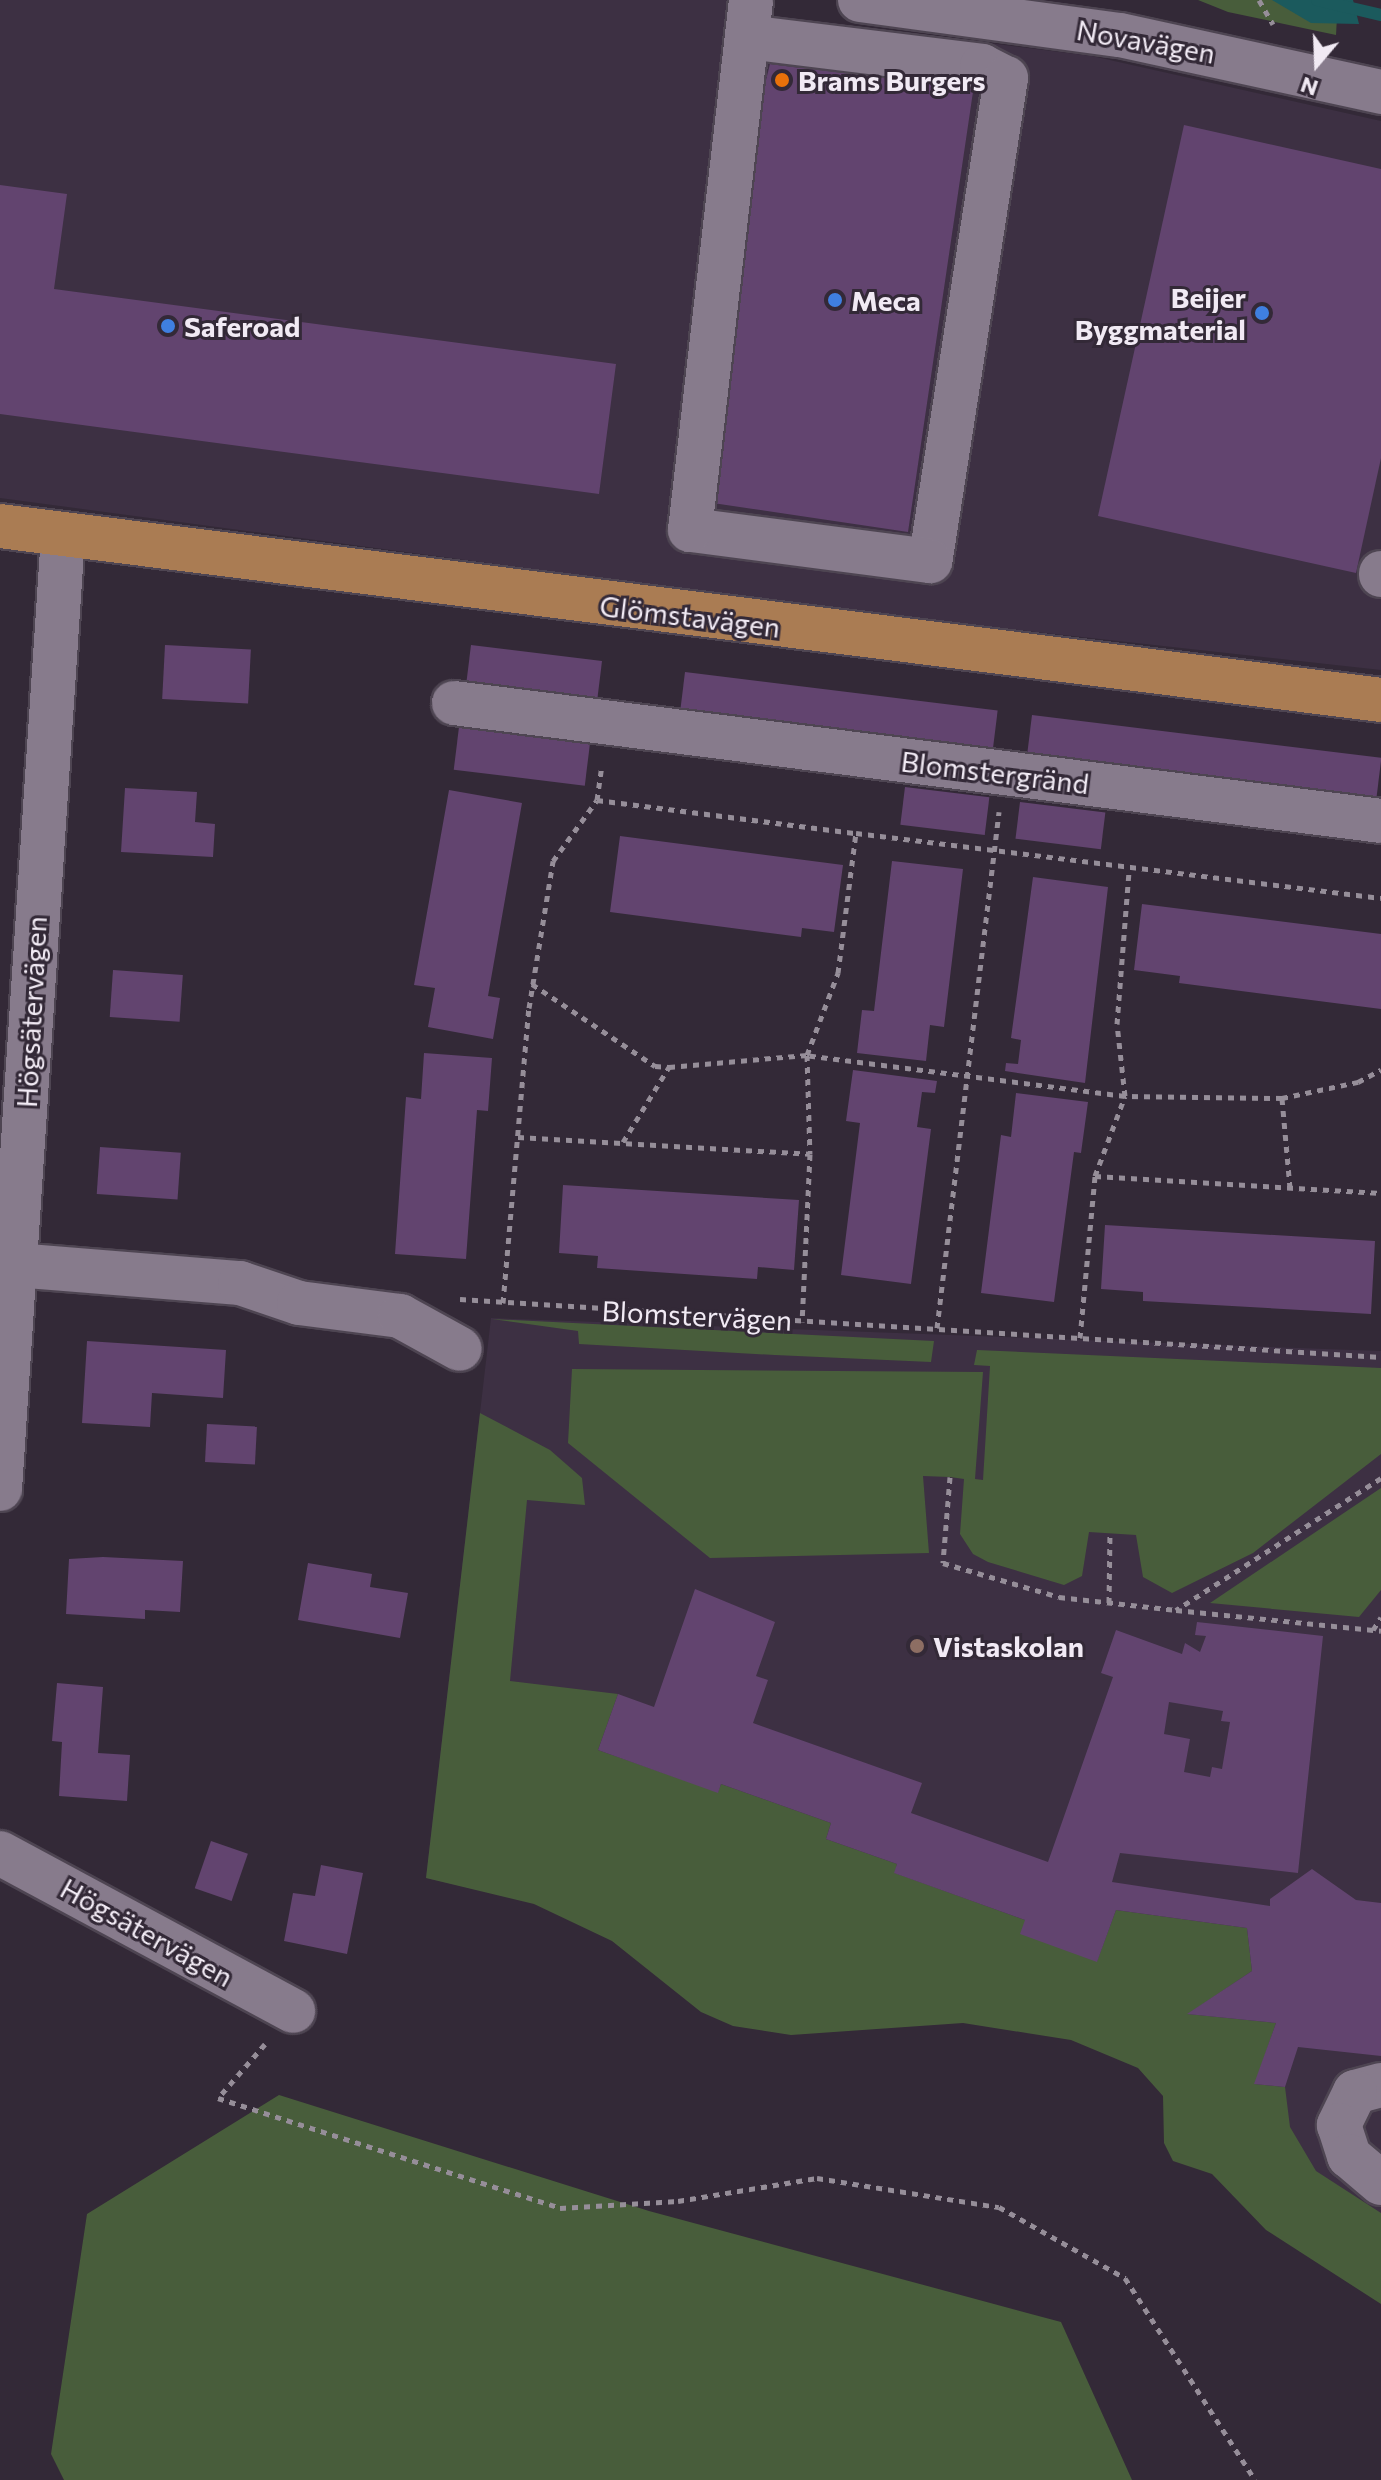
<!DOCTYPE html>
<html>
<head>
<meta charset="utf-8">
<style>
  body { margin:0 }
  #map { position:relative; width:1381px; height:2480px; overflow:hidden; background:#332937; font-family:Commissioner,sans-serif }
  div>[style] { position:absolute }
  .built>* { inset:0; background:#3d3043 }
  .green>* { inset:0; background:#485d3b }
  .water>* { inset:0; background:#1b5a5d }
  .stream>* { height:12px; margin:-6px; padding:0 6px; transform-origin:6px; border-radius:6px; background:#1b5a5d }
  .building>* { inset:0; background:#62446f; transform-origin:0 0 }
  .path>* { height:5px; margin-top:-2.5px; transform-origin:0; background:repeating-linear-gradient(90deg,#968e99 0 6px,transparent 0 12px) }
  .roads { filter:drop-shadow(2px 0 #4e4552) drop-shadow(-2px 0 #4e4552) drop-shadow(0 2px #4e4552) drop-shadow(0 -2px #4e4552) }
  .minor>* { height:44px; margin:-22px; padding:0 22px; transform-origin:22px; border-radius:22px; background:#877b8c }
  .major>* { height:44px; margin:-22px; padding:0 22px; transform-origin:22px; border-radius:22px; background:#aa7c53 }
  .dots>* { width:22px; height:22px; translate:-50% -50%; box-sizing:border-box; border:4px solid #332937; border-radius:50% }
  span { translate:-50% -50%; white-space:nowrap; text-align:center; line-height:1.15; -webkit-text-stroke:6px #332937; paint-order:stroke }
  .street-label { font-size:28px; color:#f1eaf4 }
  .poi-label { font-size:28px; color:#f1eaf4; font-weight:700 }
  .left { translate:0 -50%; text-align:left }
  .right { translate:-100% -50%; text-align:right }
  .north { position:absolute; left:1277px; top:24px; width:80px; height:80px; -webkit-text-stroke:6px #332937; paint-order:stroke; rotate:199deg; font-size:22px; font-weight:700; line-height:32px; text-align:center; color:#f1eaf4 }
  .north::after { content:''; display:block; margin:auto; width:28px; height:36px; background:#f1eaf4; clip-path:polygon(50% 0,100% 100%,50% 72%,0 100%) }
</style>
</head>
<body>
<div id="map">
  <div class="built">
    <i style="clip-path:polygon(0 0,762px 0,760px 14px,1092px 56px,1381px 121px,1381px 670px,855px 612px,0 498px)"></i>
    <i style="clip-path:polygon(491px 1318px,1381px 1351px,1381px 2237px,1138px 2044px,426px 1878px)"></i>
  </div>
  <div class="green">
    <i style="clip-path:polygon(1198px 0,1338px 0,1336px 35px,1228px 12px)"></i>
    <i style="clip-path:polygon(492px 1319px,934px 1341px,931px 1362px,775px 1355px,579px 1344px,578px 1331px)"></i>
    <i style="clip-path:polygon(977px 1350px,1381px 1368px,1381px 1454px,1253px 1553px,1172px 1593px,1143px 1577px,1136px 1535px,1089px 1532px,1082px 1576px,1064px 1585px,988px 1562px,973px 1554px,960px 1534px,964px 1479px,950px 1477px,923px 1476px,929px 1553px,710px 1558px,568px 1443px,572px 1369px,983px 1372px,975px 1479px,983px 1480px,990px 1366px,974px 1365px)"></i>
    <i style="clip-path:polygon(480px 1413px,550px 1450px,582px 1478px,585px 1505px,527px 1500px,510px 1681px,618px 1694px,598px 1750px,718px 1792px,721px 1784px,831px 1823px,826px 1839px,897px 1864px,895px 1873px,1025px 1920px,1097px 1961px,1116px 1910px,1247px 1928px,1252px 1971px,1188px 2014px,1276px 2023px,1255px 2084px,1285px 2087px,1290px 2127px,1316px 2171px,1381px 2213px,1381px 2304px,1266px 2230px,1212px 2174px,1173px 2161px,1164px 2143px,1163px 2096px,1138px 2068px,1071px 2040px,963px 2023px,791px 2035px,733px 2026px,701px 2012px,612px 1941px,534px 1904px,426px 1878px)"></i>
    <i style="clip-path:polygon(1381px 1488px,1381px 1590px,1359px 1617px,1210px 1603px)"></i>
    <i style="clip-path:polygon(279px 2095px,649px 2211px,1061px 2322px,1132px 2480px,64px 2480px,51px 2454px,87px 2214px)"></i>
  </div>
  <div class="water">
    <i style="clip-path:polygon(1272px 0,1353px 0,1359px 24px,1311px 23px)"></i>
  </div>
  <div class="stream">
    <i style="left:1317px;top:0;width:66px;rotate:13.2deg"></i>
  </div>
  <div class="building">
    <i style="clip-path:polygon(802px 57px,974px 85px,908px 532px,706px 502px,750px 90px,763px 92px,770px 64px,801px 68px)"></i>
    <i style="clip-path:polygon(1184px 125px,1381px 169px,1381px 458px,1356px 573px,1098px 516px)"></i>
    <i style="clip-path:polygon(0 185px,67px 194px,54px 289px,616px 364px,599px 494px,0 414px)"></i>
    <i style="left:165px;top:645px;width:86px;height:54px;rotate:3deg"></i>
    <i style="left:471px;top:645px;width:132px;height:42px;rotate:7deg"></i>
    <i style="left:685px;top:672px;width:315px;height:42px;rotate:7deg"></i>
    <i style="left:1032px;top:715px;width:352px;height:43px;rotate:7deg"></i>
    <i style="left:459px;top:727px;width:132px;height:43px;rotate:7deg"></i>
    <i style="left:905px;top:787px;width:85px;height:38px;rotate:7deg"></i>
    <i style="clip-path:polygon(125px 788px,197px 792px,195px 822px,215px 824px,213px 857px,121px 852px)"></i>
    <i style="clip-path:polygon(449px 790px,522px 803px,488px 996px,500px 998px,493px 1039px,428px 1027px,435px 988px,414px 985px)"></i>
    <i style="left:1020px;top:802px;width:86px;height:37px;rotate:7deg"></i>
    <i style="clip-path:polygon(620px 836px,843px 865px,834px 932px,802px 928px,801px 937px,610px 912px)"></i>
    <i style="clip-path:polygon(892px 861px,963px 869px,944px 1027px,930px 1025px,926px 1061px,857px 1053px,862px 1010px,874px 1011px)"></i>
    <i style="clip-path:polygon(1033px 877px,1108px 887px,1085px 1083px,1005px 1071px,1006px 1063px,1018px 1064px,1021px 1040px,1011px 1038px)"></i>
    <i style="clip-path:polygon(1142px 904px,1381px 934px,1381px 1009px,1179px 983px,1180px 976px,1134px 970px)"></i>
    <i style="left:113px;top:970px;width:70px;height:47px;rotate:4deg"></i>
    <i style="clip-path:polygon(424px 1053px,492px 1058px,488px 1111px,477px 1110px,466px 1259px,395px 1254px,406px 1097px,421px 1099px)"></i>
    <i style="clip-path:polygon(853px 1070px,937px 1081px,935px 1093px,922px 1092px,917px 1127px,931px 1129px,911px 1284px,841px 1275px,860px 1123px,846px 1121px)"></i>
    <i style="clip-path:polygon(1016px 1093px,1088px 1102px,1081px 1153px,1074px 1152px,1054px 1302px,981px 1293px,1001px 1135px,1011px 1137px)"></i>
    <i style="left:100px;top:1147px;width:81px;height:47px;rotate:4deg"></i>
    <i style="clip-path:polygon(563px 1185px,799px 1200px,794px 1270px,758px 1267px,757px 1279px,597px 1268px,598px 1256px,559px 1253px)"></i>
    <i style="clip-path:polygon(1105px 1225px,1375px 1241px,1371px 1314px,1143px 1301px,1143px 1292px,1101px 1289px)"></i>
    <i style="clip-path:polygon(87px 1341px,226px 1350px,223px 1398px,152px 1393px,150px 1427px,82px 1423px)"></i>
    <i style="left:207px;top:1424px;width:50px;height:38px;rotate:3deg"></i>
    <i style="clip-path:polygon(103px 1557px,183px 1561px,180px 1612px,145px 1610px,145px 1619px,66px 1614px,69px 1559px)"></i>
    <i style="clip-path:polygon(308px 1563px,372px 1574px,370px 1587px,408px 1593px,400px 1638px,298px 1620px)"></i>
    <i style="clip-path:polygon(evenodd,695px 1589px,775px 1622px,756px 1676px,768px 1680px,753px 1723px,922px 1783px,911px 1813px,1048px 1862px,1113px 1677px,1101px 1673px,1116px 1630px,1182px 1654px,1185px 1643px,1200px 1652px,1206px 1636px,1195px 1635px,1197px 1622px,1323px 1636px,1298px 1873px,1120px 1853px,1112px 1882px,1270px 1906px,1270px 1899px,1312px 1869px,1356px 1900px,1381px 1903px,1381px 2056px,1298px 2047px,1285px 2087px,1254px 2084px,1276px 2023px,1187px 2014px,1252px 1971px,1247px 1928px,1116px 1910px,1097px 1962px,1020px 1934px,1025px 1920px,894px 1873px,897px 1864px,826px 1839px,831px 1823px,721px 1784px,718px 1793px,598px 1750px,618px 1694px,654px 1707px,695px 1589px,1169px 1702px,1223px 1711px,1221px 1721px,1230px 1722px,1222px 1769px,1212px 1767px,1210px 1777px,1184px 1772px,1190px 1739px,1164px 1734px,1169px 1702px)"></i>
    <i style="clip-path:polygon(57px 1683px,103px 1687px,98px 1753px,130px 1755px,127px 1801px,59px 1796px,62px 1742px,52px 1741px)"></i>
    <i style="left:211px;top:1841px;width:39px;height:50px;rotate:19deg"></i>
    <i style="clip-path:polygon(321px 1865px,363px 1873px,347px 1954px,284px 1941px,293px 1893px,315px 1896px)"></i>
  </div>
  <div class="path">
    <i style="left:1259px;top:0;width:28px;rotate:60deg"></i>
    <i style="left:597px;top:800px;width:261px;rotate:7.3deg"></i>
    <i style="left:532px;top:984px;width:148px;rotate:33.7deg"></i>
    <i style="left:655px;top:1066px;width:14px;rotate:4deg"></i>
    <i style="left:1282px;top:1098px;width:157px;rotate:-179.3deg"></i>
    <i style="left:1125px;top:1096px;width:321px;rotate:-172.7deg"></i>
    <i style="left:807px;top:1055px;width:88px;rotate:-69.3deg"></i>
    <i style="left:838px;top:973px;width:141px;rotate:-82.7deg"></i>
    <i style="left:856px;top:833px;width:529px;rotate:7.06deg"></i>
    <i style="left:518px;top:1137px;width:292px;rotate:3.3deg"></i>
    <i style="left:810px;top:1154px;width:168px;rotate:92.7deg"></i>
    <i style="left:623px;top:1142px;width:88px;rotate:-58.5deg"></i>
    <i style="left:669px;top:1067px;width:139px;rotate:-5deg"></i>
    <i style="left:807px;top:1055px;width:99px;rotate:88.3deg"></i>
    <i style="left:1095px;top:1176px;width:85px;rotate:-69.4deg"></i>
    <i style="left:1125px;top:1096px;width:72px;rotate:-96.3deg"></i>
    <i style="left:1117px;top:1024px;width:154px;rotate:-85.5deg"></i>
    <i style="left:1290px;top:1188px;width:90px;rotate:-95.1deg"></i>
    <i style="left:1282px;top:1098px;width:78px;rotate:-11.9deg"></i>
    <i style="left:1358px;top:1082px;width:26px;rotate:-28deg"></i>
    <i style="left:460px;top:1299px;width:923px;rotate:3.6deg"></i>
    <i style="left:503px;top:1303px;width:296px;rotate:-85deg"></i>
    <i style="left:529px;top:1008px;width:149px;rotate:-80.7deg"></i>
    <i style="left:553px;top:861px;width:75px;rotate:-54.2deg"></i>
    <i style="left:597px;top:800px;width:35px;rotate:-82deg"></i>
    <i style="left:937px;top:1328px;width:520px;rotate:-83.15deg"></i>
    <i style="left:1080px;top:1338px;width:163px;rotate:-84.7deg"></i>
    <i style="left:1095px;top:1176px;width:287px;rotate:3.4deg"></i>
    <i style="left:950px;top:1477px;width:86px;rotate:94.7deg"></i>
    <i style="left:943px;top:1563px;width:121px;rotate:16.3deg"></i>
    <i style="left:1059px;top:1597px;width:118px;rotate:6.3deg"></i>
    <i style="left:1381px;top:1478px;width:244px;rotate:147.2deg"></i>
    <i style="left:1176px;top:1610px;width:206px;rotate:5.8deg"></i>
    <i style="left:1109px;top:1603px;width:70px;rotate:-89.2deg"></i>
    <i style="left:1373px;top:1630px;width:15px;rotate:-58deg"></i>
    <i style="left:265px;top:2044px;width:72px;rotate:131deg"></i>
    <i style="left:218px;top:2098px;width:359px;rotate:17.8deg"></i>
    <i style="left:560px;top:2208px;width:118px;rotate:-3.4deg"></i>
    <i style="left:678px;top:2201px;width:141px;rotate:-9.4deg"></i>
    <i style="left:817px;top:2178px;width:184px;rotate:9.1deg"></i>
    <i style="left:999px;top:2207px;width:145px;rotate:29.4deg"></i>
    <i style="left:1125px;top:2278px;width:240px;rotate:57.2deg"></i>
  </div>
  <div class="roads">
    <div class="minor">
      <i style="left:860px;top:0;width:262px;rotate:7.7deg"></i>
      <i style="left:1120px;top:35px;width:267px;rotate:12.3deg"></i>
      <i style="left:747px;top:37px;width:237px;rotate:7deg"></i>
      <i style="left:982px;top:66px;width:27px;rotate:27deg"></i>
      <i style="left:1006px;top:78px;width:489px;rotate:98.9deg"></i>
      <i style="left:930px;top:561px;width:242px;rotate:-172.6deg"></i>
      <i style="left:690px;top:530px;width:533px;rotate:-83.43deg"></i>
      <i style="left:1381px;top:573px;width:2px;rotate:90deg"></i>
      <i style="left:454px;top:703px;width:934px;rotate:7.25deg"></i>
      <i style="left:15px;top:1265px;width:226px;rotate:4.6deg"></i>
      <i style="left:240px;top:1283px;width:62px;rotate:18.7deg"></i>
      <i style="left:299px;top:1303px;width:102px;rotate:7.3deg"></i>
      <i style="left:400px;top:1316px;width:68px;rotate:28.8deg"></i>
      <i style="left:0;top:1489px;width:956px;rotate:-86.22deg"></i>
      <i style="left:0;top:1853px;width:333px;rotate:28.3deg"></i>
      <i style="left:1381px;top:2085px;width:27px;rotate:165deg"></i>
      <i style="left:1355px;top:2092px;width:37px;rotate:116deg"></i>
      <i style="left:1339px;top:2125px;width:33px;rotate:72deg"></i>
      <i style="left:1349px;top:2156px;width:42px;rotate:40.2deg"></i>
    </div>
    <div class="major">
      <i style="left:0;top:526px;width:1392px;rotate:7.18deg"></i>
    </div>
  </div>
  <div class="dots">
    <i style="left:782px;top:80px;background:#e8710a"></i>
    <i style="left:835px;top:300px;background:#3f7fe0"></i>
    <i style="left:1262px;top:313px;background:#3f7fe0"></i>
    <i style="left:168px;top:326px;background:#3f7fe0"></i>
    <i style="left:917px;top:1646px;background:#8d6e63"></i>
  </div>
  <div class="street-label">
    <span style="left:1146px;top:41px;rotate:10deg">Novavägen</span>
    <span style="left:690px;top:616px;rotate:7deg">Glömstavägen</span>
    <span style="left:995px;top:772px;rotate:7deg">Blomstergränd</span>
    <span style="left:31px;top:1012px;rotate:-87deg">Högsätervägen</span>
    <span style="left:697px;top:1315px;rotate:3deg">Blomstervägen</span>
    <span style="left:147px;top:1932px;rotate:29deg">Högsätervägen</span>
  </div>
  <div class="poi-label">
    <span class="left" style="left:798px;top:80px">Brams Burgers</span>
    <span class="right" style="left:1246px;top:313px">Beijer<br>Byggmaterial</span>
    <span class="left" style="left:851px;top:300px">Meca</span>
    <span class="left" style="left:184px;top:326px">Saferoad</span>
    <span class="left" style="left:933px;top:1646px">Vistaskolan</span>
  </div>
  <div class="north">N</div>
</div>
</body>
</html>
